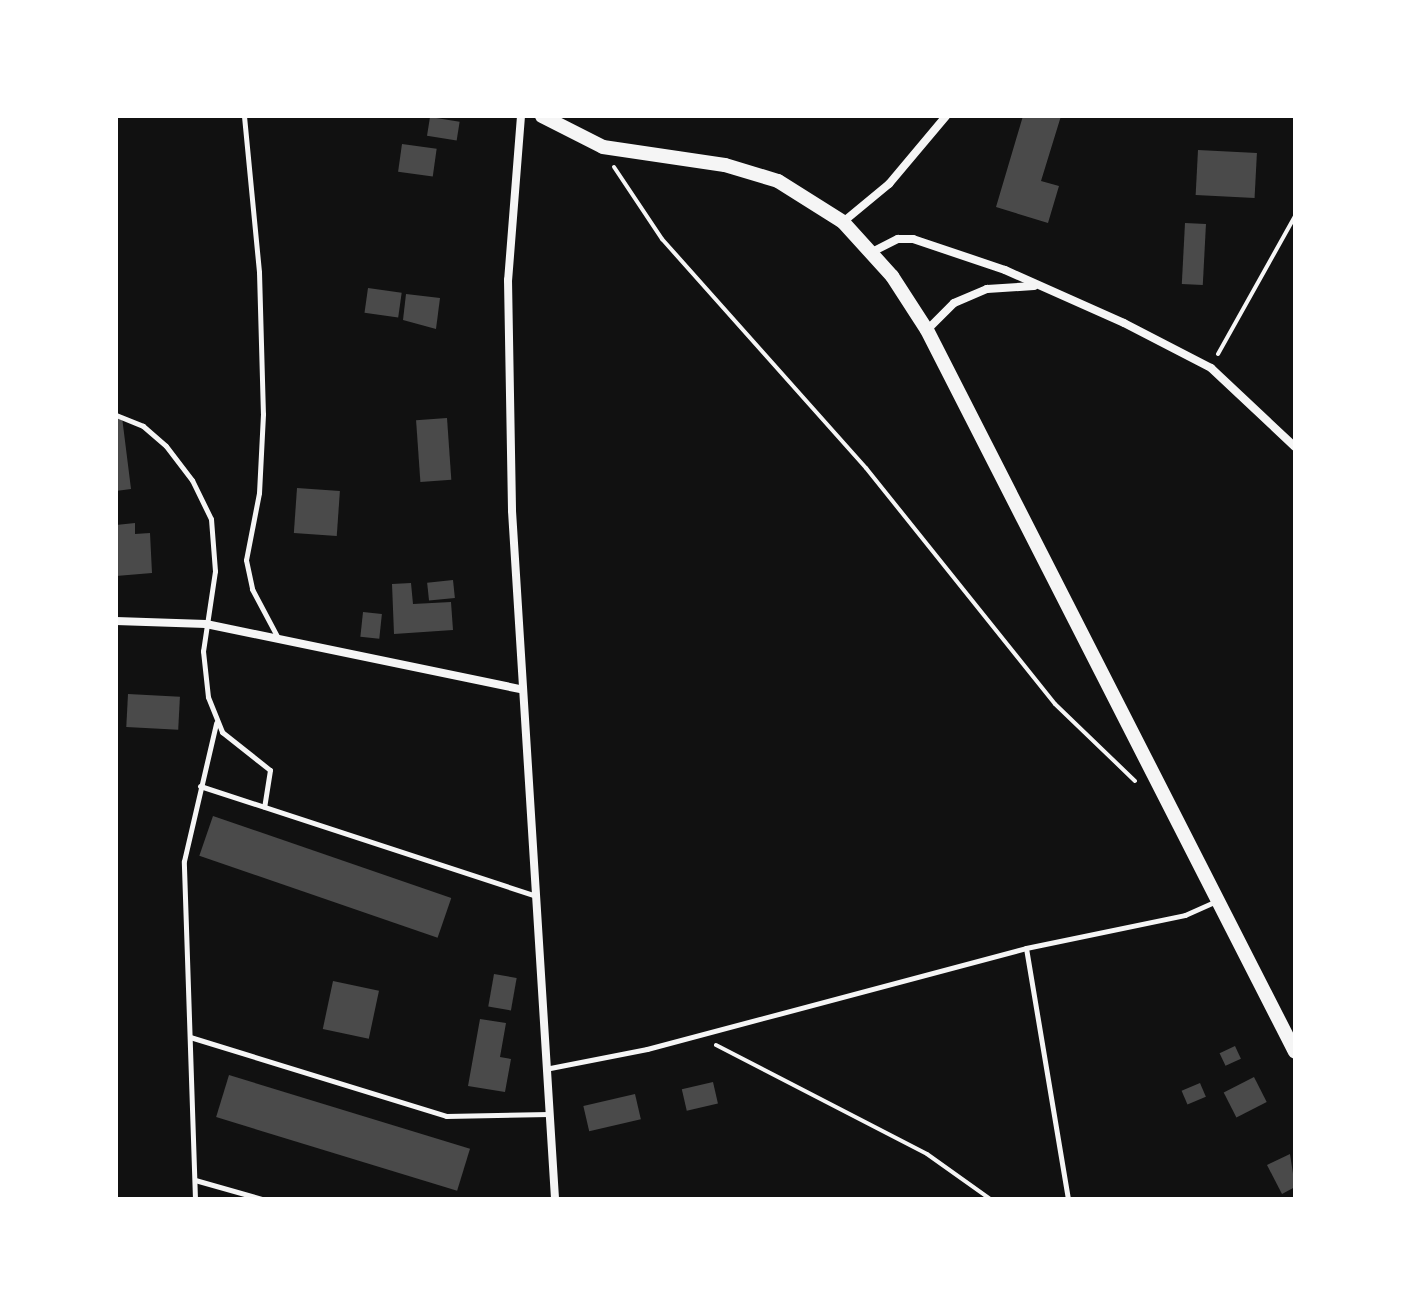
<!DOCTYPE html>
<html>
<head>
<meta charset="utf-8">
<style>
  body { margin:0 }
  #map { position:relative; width:1411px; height:1315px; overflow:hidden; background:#111; font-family:"Open Sans",sans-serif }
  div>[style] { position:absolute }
  .building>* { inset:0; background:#4a4a4a; transform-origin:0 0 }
  .path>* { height:4px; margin:-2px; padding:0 2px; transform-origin:2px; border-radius:2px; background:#f5f5f5 }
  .service>* { height:5px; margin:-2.5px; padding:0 2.5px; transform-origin:2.5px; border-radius:2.5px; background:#f5f5f5 }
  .minor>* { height:8px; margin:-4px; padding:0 4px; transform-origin:4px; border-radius:4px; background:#f5f5f5 }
  .tertiary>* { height:14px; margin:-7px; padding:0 7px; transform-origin:7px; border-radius:7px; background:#f5f5f5 }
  span { translate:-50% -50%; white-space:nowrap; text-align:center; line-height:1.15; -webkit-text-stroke:6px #fff; paint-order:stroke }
  .frame { position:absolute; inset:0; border:118px solid #fff; pointer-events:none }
</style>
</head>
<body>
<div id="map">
  <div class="building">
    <i style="clip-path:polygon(1023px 116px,1061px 116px,1041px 181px,1059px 186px,1048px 223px,996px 207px)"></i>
    <i style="left:430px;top:117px;width:30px;height:19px;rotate:9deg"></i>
    <i style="left:402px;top:144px;width:35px;height:28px;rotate:8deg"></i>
    <i style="left:1198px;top:150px;width:59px;height:45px;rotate:3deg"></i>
    <i style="left:1185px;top:223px;width:21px;height:61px;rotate:3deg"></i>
    <i style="left:368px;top:288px;width:34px;height:25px;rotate:8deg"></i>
    <i style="clip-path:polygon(406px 294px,440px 298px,436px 329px,403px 320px)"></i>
    <i style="clip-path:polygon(122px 417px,131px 489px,116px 491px,116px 418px)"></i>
    <i style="left:447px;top:418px;width:62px;height:31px;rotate:86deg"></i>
    <i style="left:297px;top:488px;width:43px;height:45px;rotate:4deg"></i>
    <i style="clip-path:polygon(135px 523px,135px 534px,150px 533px,152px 573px,116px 576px,116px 525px)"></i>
    <i style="left:453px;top:580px;width:18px;height:26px;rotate:84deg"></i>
    <i style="clip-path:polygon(411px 583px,413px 604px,451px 602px,453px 630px,394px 634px,392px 584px)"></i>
    <i style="left:363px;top:612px;width:19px;height:25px;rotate:6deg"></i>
    <i style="left:128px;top:694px;width:52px;height:33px;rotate:3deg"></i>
    <i style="left:213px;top:816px;width:252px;height:42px;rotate:19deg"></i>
    <i style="left:494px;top:974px;width:23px;height:33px;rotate:10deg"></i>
    <i style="left:333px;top:981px;width:47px;height:49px;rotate:12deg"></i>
    <i style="clip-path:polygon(480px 1019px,506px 1023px,500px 1057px,511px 1059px,505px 1092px,468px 1086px)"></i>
    <i style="left:1235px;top:1046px;width:14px;height:17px;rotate:65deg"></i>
    <i style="left:229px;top:1075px;width:252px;height:44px;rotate:17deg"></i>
    <i style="left:1254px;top:1077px;width:28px;height:34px;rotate:63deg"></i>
    <i style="left:713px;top:1082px;width:22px;height:32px;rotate:77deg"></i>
    <i style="left:1200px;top:1083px;width:15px;height:20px;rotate:67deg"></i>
    <i style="left:635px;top:1094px;width:26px;height:53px;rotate:77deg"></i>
    <i style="clip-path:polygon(1290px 1154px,1295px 1187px,1282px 1194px,1267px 1165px)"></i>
  </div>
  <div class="path">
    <i style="left:614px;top:167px;width:87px;rotate:56.3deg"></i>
    <i style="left:662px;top:239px;width:307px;rotate:48.3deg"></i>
    <i style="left:866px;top:468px;width:302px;rotate:51.3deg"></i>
    <i style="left:1055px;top:704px;width:111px;rotate:43.9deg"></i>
    <i style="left:1218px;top:354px;width:158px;rotate:-60.8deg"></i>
    <i style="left:716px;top:1045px;width:237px;rotate:27.3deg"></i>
    <i style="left:927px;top:1154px;width:77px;rotate:35.5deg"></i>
  </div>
  <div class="service">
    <i style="left:244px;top:116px;width:157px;rotate:84.5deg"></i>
    <i style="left:259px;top:272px;width:142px;rotate:88.4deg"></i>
    <i style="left:263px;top:414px;width:79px;rotate:92.9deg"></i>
    <i style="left:259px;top:493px;width:68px;rotate:101deg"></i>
    <i style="left:246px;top:560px;width:30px;rotate:78deg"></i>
    <i style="left:252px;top:589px;width:55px;rotate:62deg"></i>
    <i style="left:116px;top:415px;width:29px;rotate:22deg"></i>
    <i style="left:143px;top:426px;width:30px;rotate:41deg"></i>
    <i style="left:166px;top:446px;width:43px;rotate:52.6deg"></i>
    <i style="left:192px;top:480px;width:43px;rotate:64deg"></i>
    <i style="left:211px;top:519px;width:52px;rotate:85.6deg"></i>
    <i style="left:215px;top:571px;width:81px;rotate:98.5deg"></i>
    <i style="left:203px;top:651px;width:46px;rotate:83.8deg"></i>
    <i style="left:208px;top:697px;width:38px;rotate:68deg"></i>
    <i style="left:222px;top:732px;width:61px;rotate:38.4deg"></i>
    <i style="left:270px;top:770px;width:37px;rotate:99deg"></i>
    <i style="left:200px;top:786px;width:351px;rotate:18.1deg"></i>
    <i style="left:1026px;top:948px;width:254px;rotate:80.5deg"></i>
    <i style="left:190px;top:1037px;width:268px;rotate:17.1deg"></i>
    <i style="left:446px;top:1116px;width:103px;rotate:-1.1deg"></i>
    <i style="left:545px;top:1069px;width:104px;rotate:-11.1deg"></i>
    <i style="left:647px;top:1049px;width:392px;rotate:-14.9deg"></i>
    <i style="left:1026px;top:948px;width:162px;rotate:-11.7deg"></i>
    <i style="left:1185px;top:915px;width:35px;rotate:-24deg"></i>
    <i style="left:195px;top:1180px;width:70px;rotate:15.8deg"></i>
    <i style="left:195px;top:1199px;width:338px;rotate:-91.9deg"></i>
    <i style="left:184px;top:861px;width:142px;rotate:-76.9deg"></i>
  </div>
  <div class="minor">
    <i style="left:521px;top:116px;width:165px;rotate:94.5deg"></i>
    <i style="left:508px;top:280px;width:231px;rotate:89deg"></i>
    <i style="left:512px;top:511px;width:689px;rotate:86.42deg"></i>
    <i style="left:843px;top:222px;width:60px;rotate:-39.6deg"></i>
    <i style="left:889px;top:184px;width:89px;rotate:-50deg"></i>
    <i style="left:872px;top:252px;width:29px;rotate:-27deg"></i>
    <i style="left:898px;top:239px;width:15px"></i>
    <i style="left:913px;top:239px;width:97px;rotate:18.6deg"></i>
    <i style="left:1005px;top:270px;width:130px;rotate:24deg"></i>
    <i style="left:1124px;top:323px;width:98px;rotate:27.3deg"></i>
    <i style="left:1211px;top:368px;width:115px;rotate:43.2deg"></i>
    <i style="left:927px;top:330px;width:38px;rotate:-45deg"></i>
    <i style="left:954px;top:303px;width:36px;rotate:-23deg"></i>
    <i style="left:987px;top:289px;width:47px;rotate:-3.7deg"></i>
    <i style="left:116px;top:621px;width:90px;rotate:1.9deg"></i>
    <i style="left:206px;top:624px;width:321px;rotate:11.7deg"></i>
  </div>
  <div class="tertiary">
    <i style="left:542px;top:116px;width:68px;rotate:26.9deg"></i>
    <i style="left:603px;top:147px;width:123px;rotate:8.4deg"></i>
    <i style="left:725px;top:165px;width:55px;rotate:16.8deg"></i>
    <i style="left:778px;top:181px;width:77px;rotate:32.2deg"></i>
    <i style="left:843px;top:222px;width:73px;rotate:47.8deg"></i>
    <i style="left:892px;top:276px;width:64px;rotate:57.1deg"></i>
    <i style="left:927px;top:330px;width:810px;rotate:62.99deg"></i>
  </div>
  <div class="frame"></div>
</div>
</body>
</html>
